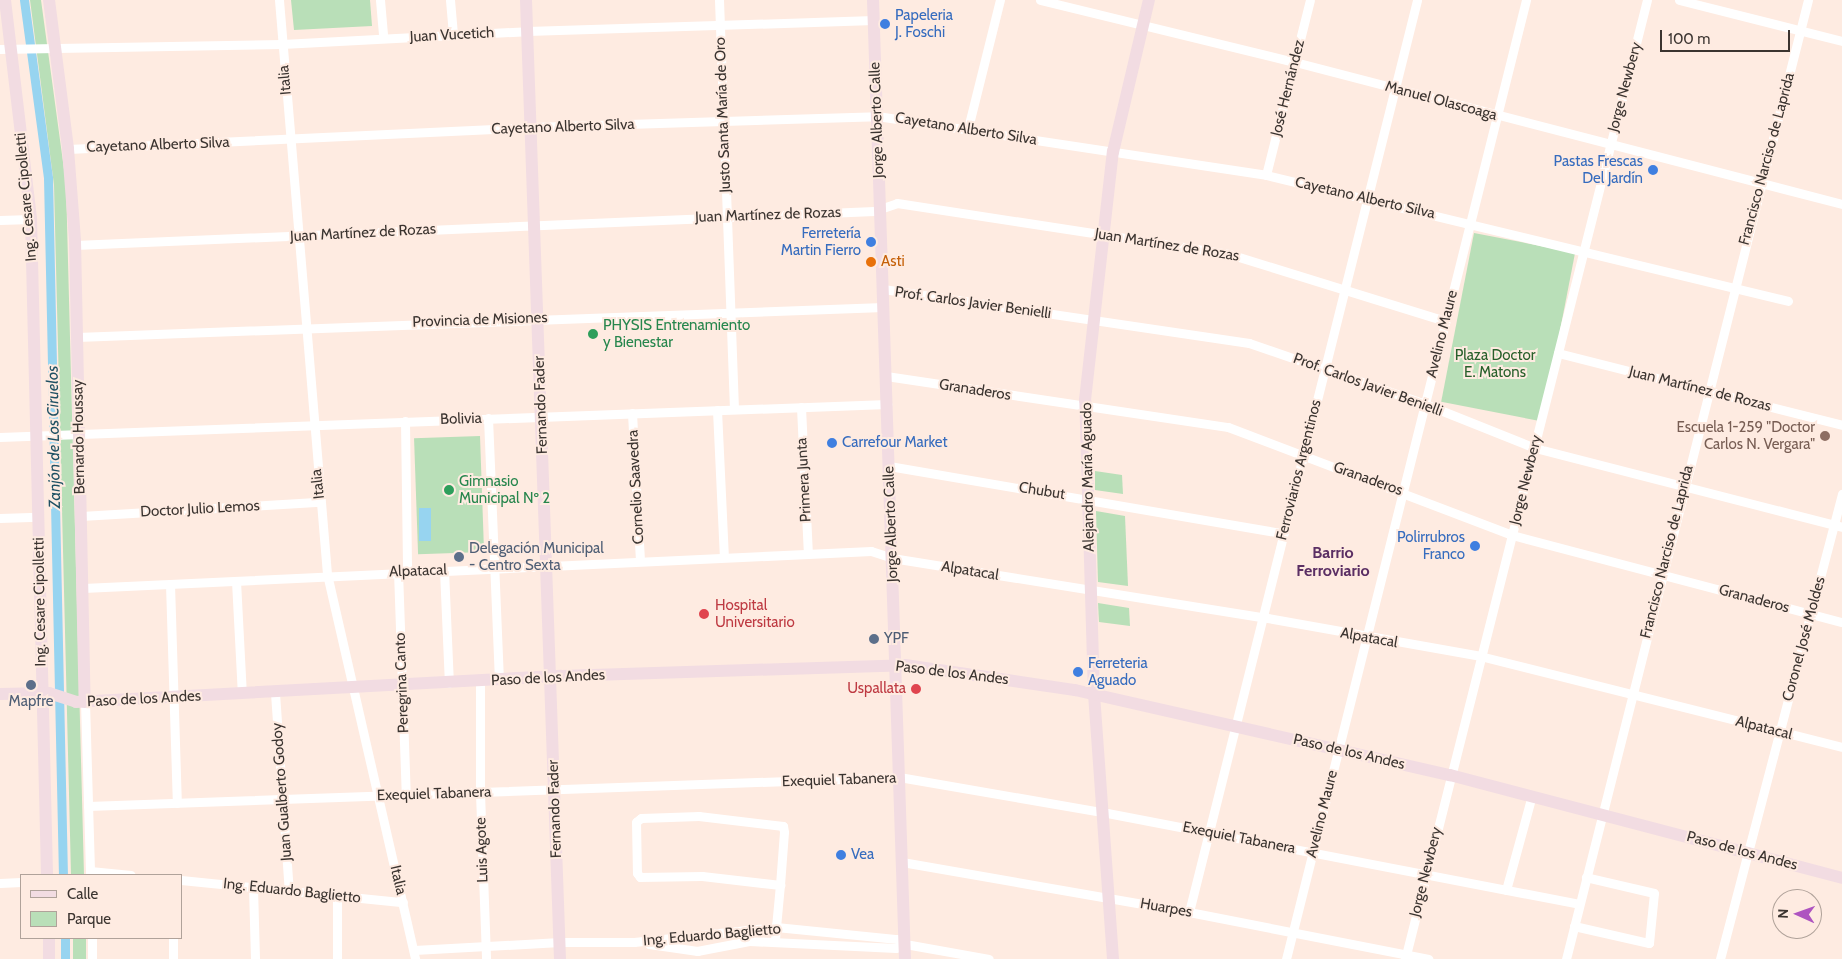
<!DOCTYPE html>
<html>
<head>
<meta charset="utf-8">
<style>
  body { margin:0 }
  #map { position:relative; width:1842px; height:959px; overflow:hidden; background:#feebe1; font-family:Cabin,sans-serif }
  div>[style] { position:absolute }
  .green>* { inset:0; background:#b9dfb8; transform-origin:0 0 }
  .water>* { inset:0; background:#97d4f0; transform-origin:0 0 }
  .canal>* { height:9px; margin:-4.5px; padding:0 4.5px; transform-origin:4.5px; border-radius:4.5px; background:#97d4f0 }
  .street>* { height:9px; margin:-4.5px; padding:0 4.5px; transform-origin:4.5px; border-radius:4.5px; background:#fff }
  .secondary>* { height:12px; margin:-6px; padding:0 6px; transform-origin:6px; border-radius:6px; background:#f2dce2 }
  .dots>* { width:14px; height:14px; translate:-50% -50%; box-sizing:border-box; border:2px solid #feebe1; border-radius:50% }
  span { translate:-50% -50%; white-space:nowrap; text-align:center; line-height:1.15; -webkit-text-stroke:4px #feebe1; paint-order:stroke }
  .shop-label { font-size:15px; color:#366cbe }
  .left { translate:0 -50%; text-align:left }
  .right { translate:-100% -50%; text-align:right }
  .street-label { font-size:15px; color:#3b3430 }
  .food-label { font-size:15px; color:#c56008 }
  .leisure-label { font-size:15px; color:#27864d }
  .park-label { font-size:15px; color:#28602b }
  .education-label { font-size:15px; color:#785e54 }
  .service-label { font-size:15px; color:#4e5e75 }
  .health-label { font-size:15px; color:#be3a42 }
  .water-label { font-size:16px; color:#1e5063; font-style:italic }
  .neighbourhood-label { font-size:16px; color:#5b2f64; font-weight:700 }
  .legend { position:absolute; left:20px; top:874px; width:162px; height:65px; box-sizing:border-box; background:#feebe1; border:1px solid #b0a29a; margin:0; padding:6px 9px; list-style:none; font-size:15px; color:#3b3430 }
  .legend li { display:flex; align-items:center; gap:10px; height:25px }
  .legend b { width:25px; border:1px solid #b0a29a }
  .north { position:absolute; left:1772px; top:889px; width:50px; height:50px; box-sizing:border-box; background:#feebe1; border:1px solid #b0a29a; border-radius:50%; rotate:272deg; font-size:14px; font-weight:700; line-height:20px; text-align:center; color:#3b3430 }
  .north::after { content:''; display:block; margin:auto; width:18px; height:22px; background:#ae54c0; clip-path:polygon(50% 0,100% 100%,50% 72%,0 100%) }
  .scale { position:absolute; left:1660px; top:30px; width:130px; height:22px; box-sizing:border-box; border:2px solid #3b3430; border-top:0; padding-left:6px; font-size:15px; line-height:18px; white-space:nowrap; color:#3b3430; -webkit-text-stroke:4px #feebe1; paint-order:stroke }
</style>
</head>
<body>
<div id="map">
  <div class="green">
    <i style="clip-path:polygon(30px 0,41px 0,66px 184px,84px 875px,71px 875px,54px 185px)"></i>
    <i style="clip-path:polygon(291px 0,370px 0,372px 26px,294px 30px)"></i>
    <i style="left:1474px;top:233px;width:103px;height:172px;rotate:11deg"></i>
    <i style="left:480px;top:436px;width:116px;height:66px;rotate:88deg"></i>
    <i style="clip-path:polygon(1095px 471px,1122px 475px,1123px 494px,1095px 490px)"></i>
    <i style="clip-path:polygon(1096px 511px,1125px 516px,1128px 586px,1098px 582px)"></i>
    <i style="clip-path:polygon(1098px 603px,1129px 608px,1130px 626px,1099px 622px)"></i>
    <i style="left:73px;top:938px;width:13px;height:21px"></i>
  </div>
  <div class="water">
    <i style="left:419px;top:508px;width:12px;height:33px"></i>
  </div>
  <div class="canal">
    <i style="left:24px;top:0;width:180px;rotate:82.3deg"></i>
    <i style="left:48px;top:178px;width:697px;rotate:88.77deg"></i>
    <i style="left:65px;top:938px;width:21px;rotate:90deg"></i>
  </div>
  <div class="street">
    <i style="left:279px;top:0;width:576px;rotate:85.22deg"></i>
    <i style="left:327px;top:574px;width:395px;rotate:77.1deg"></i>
    <i style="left:380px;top:0;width:38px;rotate:85deg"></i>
    <i style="left:450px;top:0;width:35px;rotate:85deg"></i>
    <i style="left:719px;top:0;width:409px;rotate:87.9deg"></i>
    <i style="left:1040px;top:0;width:262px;rotate:13.7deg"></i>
    <i style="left:1295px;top:62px;width:565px;rotate:14.55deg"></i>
    <i style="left:1679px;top:0;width:168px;rotate:14.1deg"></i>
    <i style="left:0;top:49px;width:282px;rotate:-1deg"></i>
    <i style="left:282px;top:44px;width:245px;rotate:-3deg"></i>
    <i style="left:527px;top:31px;width:347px;rotate:-1.8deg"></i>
    <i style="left:968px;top:128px;width:132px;rotate:-76deg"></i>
    <i style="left:68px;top:149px;width:464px;rotate:-2.7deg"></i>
    <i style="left:531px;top:127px;width:346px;rotate:-1.8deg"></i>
    <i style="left:877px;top:116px;width:393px;rotate:8.6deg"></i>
    <i style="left:1266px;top:175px;width:537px;rotate:13.57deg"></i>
    <i style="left:1266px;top:175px;width:180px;rotate:-75.9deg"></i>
    <i style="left:0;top:220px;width:31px;rotate:-2deg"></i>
    <i style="left:75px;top:245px;width:800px;rotate:-2.44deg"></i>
    <i style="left:874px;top:211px;width:24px;rotate:-19deg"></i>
    <i style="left:897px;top:203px;width:336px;rotate:8.7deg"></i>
    <i style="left:1229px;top:254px;width:226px;rotate:17.2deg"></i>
    <i style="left:883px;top:289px;width:370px;rotate:8.4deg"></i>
    <i style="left:1249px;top:343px;width:186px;rotate:19.1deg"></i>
    <i style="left:1425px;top:404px;width:118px;rotate:21.8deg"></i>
    <i style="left:1535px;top:448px;width:317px;rotate:14.4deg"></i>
    <i style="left:77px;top:337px;width:807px;rotate:-2.13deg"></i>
    <i style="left:1558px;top:353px;width:293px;rotate:14.2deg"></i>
    <i style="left:886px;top:376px;width:346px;rotate:8.5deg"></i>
    <i style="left:1228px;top:427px;width:304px;rotate:20.8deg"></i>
    <i style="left:1512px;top:535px;width:341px;rotate:14.8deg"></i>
    <i style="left:801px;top:407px;width:146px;rotate:87.3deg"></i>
    <i style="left:717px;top:410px;width:147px;rotate:87.3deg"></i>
    <i style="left:632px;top:413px;width:148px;rotate:86.9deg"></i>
    <i style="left:488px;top:418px;width:262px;rotate:87.6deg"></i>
    <i style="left:405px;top:421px;width:150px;rotate:89.2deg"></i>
    <i style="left:0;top:437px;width:888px;rotate:-2.13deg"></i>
    <i style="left:889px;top:466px;width:400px;rotate:9.7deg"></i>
    <i style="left:81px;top:516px;width:239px;rotate:-3.4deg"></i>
    <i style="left:0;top:518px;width:38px;rotate:-2deg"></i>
    <i style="left:444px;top:570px;width:113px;rotate:87.5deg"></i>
    <i style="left:398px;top:571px;width:224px;rotate:88deg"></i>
    <i style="left:236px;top:581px;width:113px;rotate:87deg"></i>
    <i style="left:170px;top:584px;width:219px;rotate:88.2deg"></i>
    <i style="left:83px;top:588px;width:789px;rotate:-2.69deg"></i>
    <i style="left:871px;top:551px;width:22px;rotate:18deg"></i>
    <i style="left:892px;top:558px;width:375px;rotate:9.1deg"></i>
    <i style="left:1262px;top:617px;width:221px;rotate:10.1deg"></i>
    <i style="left:1480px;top:656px;width:373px;rotate:14.1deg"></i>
    <i style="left:480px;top:681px;width:112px;rotate:90deg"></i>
    <i style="left:480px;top:793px;width:166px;rotate:87.9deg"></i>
    <i style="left:275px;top:693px;width:198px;rotate:86deg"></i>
    <i style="left:85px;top:702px;width:173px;rotate:88.3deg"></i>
    <i style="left:88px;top:806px;width:812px;rotate:-2.05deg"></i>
    <i style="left:899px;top:777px;width:206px;rotate:9.8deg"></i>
    <i style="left:1102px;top:812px;width:486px;rotate:10.9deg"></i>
    <i style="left:902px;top:862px;width:291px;rotate:9.9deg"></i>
    <i style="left:1189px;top:912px;width:244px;rotate:11.1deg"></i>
    <i style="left:90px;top:871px;width:41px;rotate:5.6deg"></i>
    <i style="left:181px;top:880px;width:223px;rotate:5.7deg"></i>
    <i style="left:0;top:883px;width:21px;rotate:-3deg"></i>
    <i style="left:253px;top:887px;width:72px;rotate:88.4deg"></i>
    <i style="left:1506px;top:890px;width:98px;rotate:-74.7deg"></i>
    <i style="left:337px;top:895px;width:64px;rotate:90deg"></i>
    <i style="left:1189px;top:912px;width:940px;rotate:-75.96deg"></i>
    <i style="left:1574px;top:926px;width:77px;rotate:12.8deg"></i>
    <i style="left:1649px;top:943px;width:50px;rotate:-84.3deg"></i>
    <i style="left:1654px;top:893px;width:70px;rotate:-166.8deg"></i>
    <i style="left:92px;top:938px;width:21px;rotate:90deg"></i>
    <i style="left:173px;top:938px;width:21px;rotate:90deg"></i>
    <i style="left:775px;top:940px;width:13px;rotate:-86deg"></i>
    <i style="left:776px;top:927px;width:42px;rotate:-84.6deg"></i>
    <i style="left:780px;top:885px;width:53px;rotate:-85.7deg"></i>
    <i style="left:784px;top:832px;width:6px;rotate:-99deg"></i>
    <i style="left:783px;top:826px;width:85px;rotate:-173.2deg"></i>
    <i style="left:699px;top:816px;width:58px;rotate:178deg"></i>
    <i style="left:641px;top:818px;width:6px;rotate:141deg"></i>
    <i style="left:636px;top:822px;width:51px;rotate:88.9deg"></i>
    <i style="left:637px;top:873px;width:5px;rotate:53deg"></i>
    <i style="left:640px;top:877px;width:62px;rotate:-0.9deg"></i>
    <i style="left:702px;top:876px;width:79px;rotate:6.6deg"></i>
    <i style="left:649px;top:944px;width:49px;rotate:8.3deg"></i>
    <i style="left:697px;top:951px;width:53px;rotate:-10.9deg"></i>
    <i style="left:749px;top:941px;width:147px;rotate:2.7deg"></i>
    <i style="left:896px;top:948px;width:10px;rotate:-24deg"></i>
    <i style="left:414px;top:950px;width:146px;rotate:-3.1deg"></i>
    <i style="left:560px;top:942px;width:74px"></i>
    <i style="left:634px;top:942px;width:143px;rotate:-6deg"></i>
    <i style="left:776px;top:927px;width:122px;rotate:5.7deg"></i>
    <i style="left:897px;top:939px;width:9px;rotate:32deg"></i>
    <i style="left:905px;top:944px;width:85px;rotate:10.1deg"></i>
    <i style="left:1286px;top:959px;width:989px;rotate:-75.95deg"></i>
    <i style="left:1405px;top:959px;width:989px;rotate:-75.84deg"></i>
    <i style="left:1566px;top:959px;width:989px;rotate:-75.84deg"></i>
    <i style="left:1720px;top:959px;width:481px;rotate:-75.3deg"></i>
  </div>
  <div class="secondary">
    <i style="left:5px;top:0;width:221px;rotate:83.2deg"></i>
    <i style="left:31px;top:219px;width:656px;rotate:88.6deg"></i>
    <i style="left:49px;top:0;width:150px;rotate:82.7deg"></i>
    <i style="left:68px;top:149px;width:92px;rotate:85.6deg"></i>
    <i style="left:75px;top:241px;width:461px;rotate:88.8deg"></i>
    <i style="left:526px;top:0;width:960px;rotate:87.97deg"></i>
    <i style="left:873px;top:0;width:960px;rotate:88.09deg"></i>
    <i style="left:0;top:694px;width:49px;rotate:-1.2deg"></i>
    <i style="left:49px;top:693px;width:28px;rotate:18deg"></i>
    <i style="left:76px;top:702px;width:486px;rotate:-3.1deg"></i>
    <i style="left:561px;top:676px;width:344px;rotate:-1.8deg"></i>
    <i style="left:905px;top:665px;width:172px;rotate:8.4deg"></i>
    <i style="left:1075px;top:690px;width:385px;rotate:12.8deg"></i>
    <i style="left:1450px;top:775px;width:405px;rotate:14.7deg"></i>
    <i style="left:49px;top:938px;width:21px;rotate:90deg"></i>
    <i style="left:1113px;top:959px;width:265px;rotate:-94.1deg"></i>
    <i style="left:1094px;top:695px;width:295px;rotate:-91.7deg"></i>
    <i style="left:1085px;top:400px;width:250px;rotate:-83.6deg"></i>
    <i style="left:1113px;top:152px;width:156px;rotate:-76.7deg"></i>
  </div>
  <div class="dots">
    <i style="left:885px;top:24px;background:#3f7fe0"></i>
    <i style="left:1653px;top:170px;background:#3f7fe0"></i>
    <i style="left:871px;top:242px;background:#3f7fe0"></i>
    <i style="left:871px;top:262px;background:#e8710a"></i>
    <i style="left:593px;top:334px;background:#2e9e5b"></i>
    <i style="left:1825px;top:436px;background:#8d6e63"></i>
    <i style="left:832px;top:443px;background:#3f7fe0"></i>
    <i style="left:449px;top:490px;background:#2e9e5b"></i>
    <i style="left:1475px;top:546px;background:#3f7fe0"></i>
    <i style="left:459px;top:557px;background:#5c6f8a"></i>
    <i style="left:704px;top:614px;background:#e0444e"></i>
    <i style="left:874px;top:639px;background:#5c6f8a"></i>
    <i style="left:1078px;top:672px;background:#3f7fe0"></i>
    <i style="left:31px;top:685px;background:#5c6f8a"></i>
    <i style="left:916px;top:689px;background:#e0444e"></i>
    <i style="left:841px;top:855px;background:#3f7fe0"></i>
  </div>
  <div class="shop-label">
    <span class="left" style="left:895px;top:24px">Papeleria<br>J. Foschi</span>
    <span class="right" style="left:1643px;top:170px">Pastas Frescas<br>Del Jardín</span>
    <span class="right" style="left:861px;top:242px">Ferretería<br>Martin Fierro</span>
    <span class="left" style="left:842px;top:443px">Carrefour Market</span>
    <span class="right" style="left:1465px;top:546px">Polirrubros<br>Franco</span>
    <span class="left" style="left:1088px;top:672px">Ferreteria<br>Aguado</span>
    <span class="left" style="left:851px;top:855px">Vea</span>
  </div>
  <div class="street-label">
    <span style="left:452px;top:35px;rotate:-3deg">Juan Vucetich</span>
    <span style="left:285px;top:80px;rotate:-95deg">Italia</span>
    <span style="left:1625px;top:87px;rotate:-75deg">Jorge Newbery</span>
    <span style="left:1288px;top:88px;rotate:-76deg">José Hernández</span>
    <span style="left:1441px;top:101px;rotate:15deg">Manuel Olascoaga</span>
    <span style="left:723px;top:115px;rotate:-92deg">Justo Santa María de Oro</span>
    <span style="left:877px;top:120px;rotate:-92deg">Jorge Alberto Calle</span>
    <span style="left:563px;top:127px;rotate:-2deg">Cayetano Alberto Silva</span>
    <span style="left:966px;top:129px;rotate:9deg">Cayetano Alberto Silva</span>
    <span style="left:158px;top:145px;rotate:-2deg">Cayetano Alberto Silva</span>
    <span style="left:1767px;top:159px;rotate:-75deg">Francisco Narciso de Laprida</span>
    <span style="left:26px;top:197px;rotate:-95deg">Ing. Cesare Cipolletti</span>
    <span style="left:1365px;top:198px;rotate:13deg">Cayetano Alberto Silva</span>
    <span style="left:768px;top:215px;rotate:-2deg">Juan Martínez de Rozas</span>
    <span style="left:363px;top:233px;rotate:-3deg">Juan Martínez de Rozas</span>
    <span style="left:1167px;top:245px;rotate:9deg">Juan Martínez de Rozas</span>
    <span style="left:973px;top:303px;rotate:8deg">Prof. Carlos Javier Benielli</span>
    <span style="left:480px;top:320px;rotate:-2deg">Provincia de Misiones</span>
    <span style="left:1442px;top:334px;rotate:-76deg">Avelino Maure</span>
    <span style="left:1368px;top:385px;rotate:20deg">Prof. Carlos Javier Benielli</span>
    <span style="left:1700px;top:389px;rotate:14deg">Juan Martínez de Rozas</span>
    <span style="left:975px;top:390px;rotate:9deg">Granaderos</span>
    <span style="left:541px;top:405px;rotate:-92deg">Fernando Fader</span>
    <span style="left:461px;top:419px;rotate:-2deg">Bolivia</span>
    <span style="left:79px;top:437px;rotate:-91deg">Bernardo Houssay</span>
    <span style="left:1299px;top:470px;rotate:-76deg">Ferroviarios Argentinos</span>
    <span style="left:1088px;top:477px;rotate:-91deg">Alejandro María Aguado</span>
    <span style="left:1368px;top:479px;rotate:20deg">Granaderos</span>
    <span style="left:804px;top:480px;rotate:-93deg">Primera Junta</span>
    <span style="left:1526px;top:480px;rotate:-76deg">Jorge Newbery</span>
    <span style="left:318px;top:484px;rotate:-96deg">Italia</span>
    <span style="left:636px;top:487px;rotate:-93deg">Cornelio Saavedra</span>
    <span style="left:1042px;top:491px;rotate:9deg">Chubut</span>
    <span style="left:200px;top:509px;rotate:-3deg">Doctor Julio Lemos</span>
    <span style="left:891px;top:524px;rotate:-92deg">Jorge Alberto Calle</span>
    <span style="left:1667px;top:552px;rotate:-76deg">Francisco Narciso de Laprida</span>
    <span style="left:418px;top:571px;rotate:-2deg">Alpatacal</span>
    <span style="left:970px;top:571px;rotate:9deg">Alpatacal</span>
    <span style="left:1754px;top:599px;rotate:15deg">Granaderos</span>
    <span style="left:40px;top:602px;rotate:-91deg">Ing. Cesare Cipolletti</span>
    <span style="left:1369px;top:638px;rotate:10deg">Alpatacal</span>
    <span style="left:1804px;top:639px;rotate:-75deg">Coronel José Moldes</span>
    <span style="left:952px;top:673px;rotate:7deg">Paso de los Andes</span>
    <span style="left:548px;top:678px;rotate:-3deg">Paso de los Andes</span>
    <span style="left:402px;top:683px;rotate:-92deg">Peregrina Canto</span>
    <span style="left:144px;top:699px;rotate:-3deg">Paso de los Andes</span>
    <span style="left:1764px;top:728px;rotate:14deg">Alpatacal</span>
    <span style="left:1349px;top:752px;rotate:13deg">Paso de los Andes</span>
    <span style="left:839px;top:780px;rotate:-2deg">Exequiel Tabanera</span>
    <span style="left:282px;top:792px;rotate:-94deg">Juan Gualberto Godoy</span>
    <span style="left:434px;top:794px;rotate:-2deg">Exequiel Tabanera</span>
    <span style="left:555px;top:809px;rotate:-92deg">Fernando Fader</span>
    <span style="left:1322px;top:814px;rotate:-76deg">Avelino Maure</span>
    <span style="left:1239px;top:838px;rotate:11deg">Exequiel Tabanera</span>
    <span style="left:482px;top:850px;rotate:-92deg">Luis Agote</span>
    <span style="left:1742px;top:851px;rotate:15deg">Paso de los Andes</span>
    <span style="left:1426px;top:872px;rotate:-76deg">Jorge Newbery</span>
    <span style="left:398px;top:880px;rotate:77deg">Italia</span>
    <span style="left:292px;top:891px;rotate:6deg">Ing. Eduardo Baglietto</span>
    <span style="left:1166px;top:908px;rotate:10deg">Huarpes</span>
    <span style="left:712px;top:935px;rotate:-5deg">Ing. Eduardo Baglietto</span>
  </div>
  <div class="food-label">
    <span class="left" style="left:881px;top:262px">Asti</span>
  </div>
  <div class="leisure-label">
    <span class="left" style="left:603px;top:334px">PHYSIS Entrenamiento<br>y Bienestar</span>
    <span class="left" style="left:459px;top:490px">Gimnasio<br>Municipal Nº 2</span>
  </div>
  <div class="park-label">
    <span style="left:1495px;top:364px">Plaza Doctor<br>E. Matons</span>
  </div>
  <div class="education-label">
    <span class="right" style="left:1815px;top:436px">Escuela 1-259 "Doctor<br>Carlos N. Vergara"</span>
  </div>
  <div class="service-label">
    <span class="left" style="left:469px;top:557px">Delegación Municipal<br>- Centro Sexta</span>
    <span class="left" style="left:884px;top:639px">YPF</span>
    <span style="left:31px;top:702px">Mapfre</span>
  </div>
  <div class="health-label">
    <span class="left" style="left:715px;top:614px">Hospital<br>Universitario</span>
    <span class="right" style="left:906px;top:689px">Uspallata</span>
  </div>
  <div class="water-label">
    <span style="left:54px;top:437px;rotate:-91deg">Zanjón de Los Ciruelos</span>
  </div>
  <div class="neighbourhood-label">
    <span style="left:1333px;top:562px">Barrio<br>Ferroviario</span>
  </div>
  <ul class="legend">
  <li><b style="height:6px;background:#f2dce2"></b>Calle</li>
  <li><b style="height:14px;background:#b9dfb8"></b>Parque</li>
  </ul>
  <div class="north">N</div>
  <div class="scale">100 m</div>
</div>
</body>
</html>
